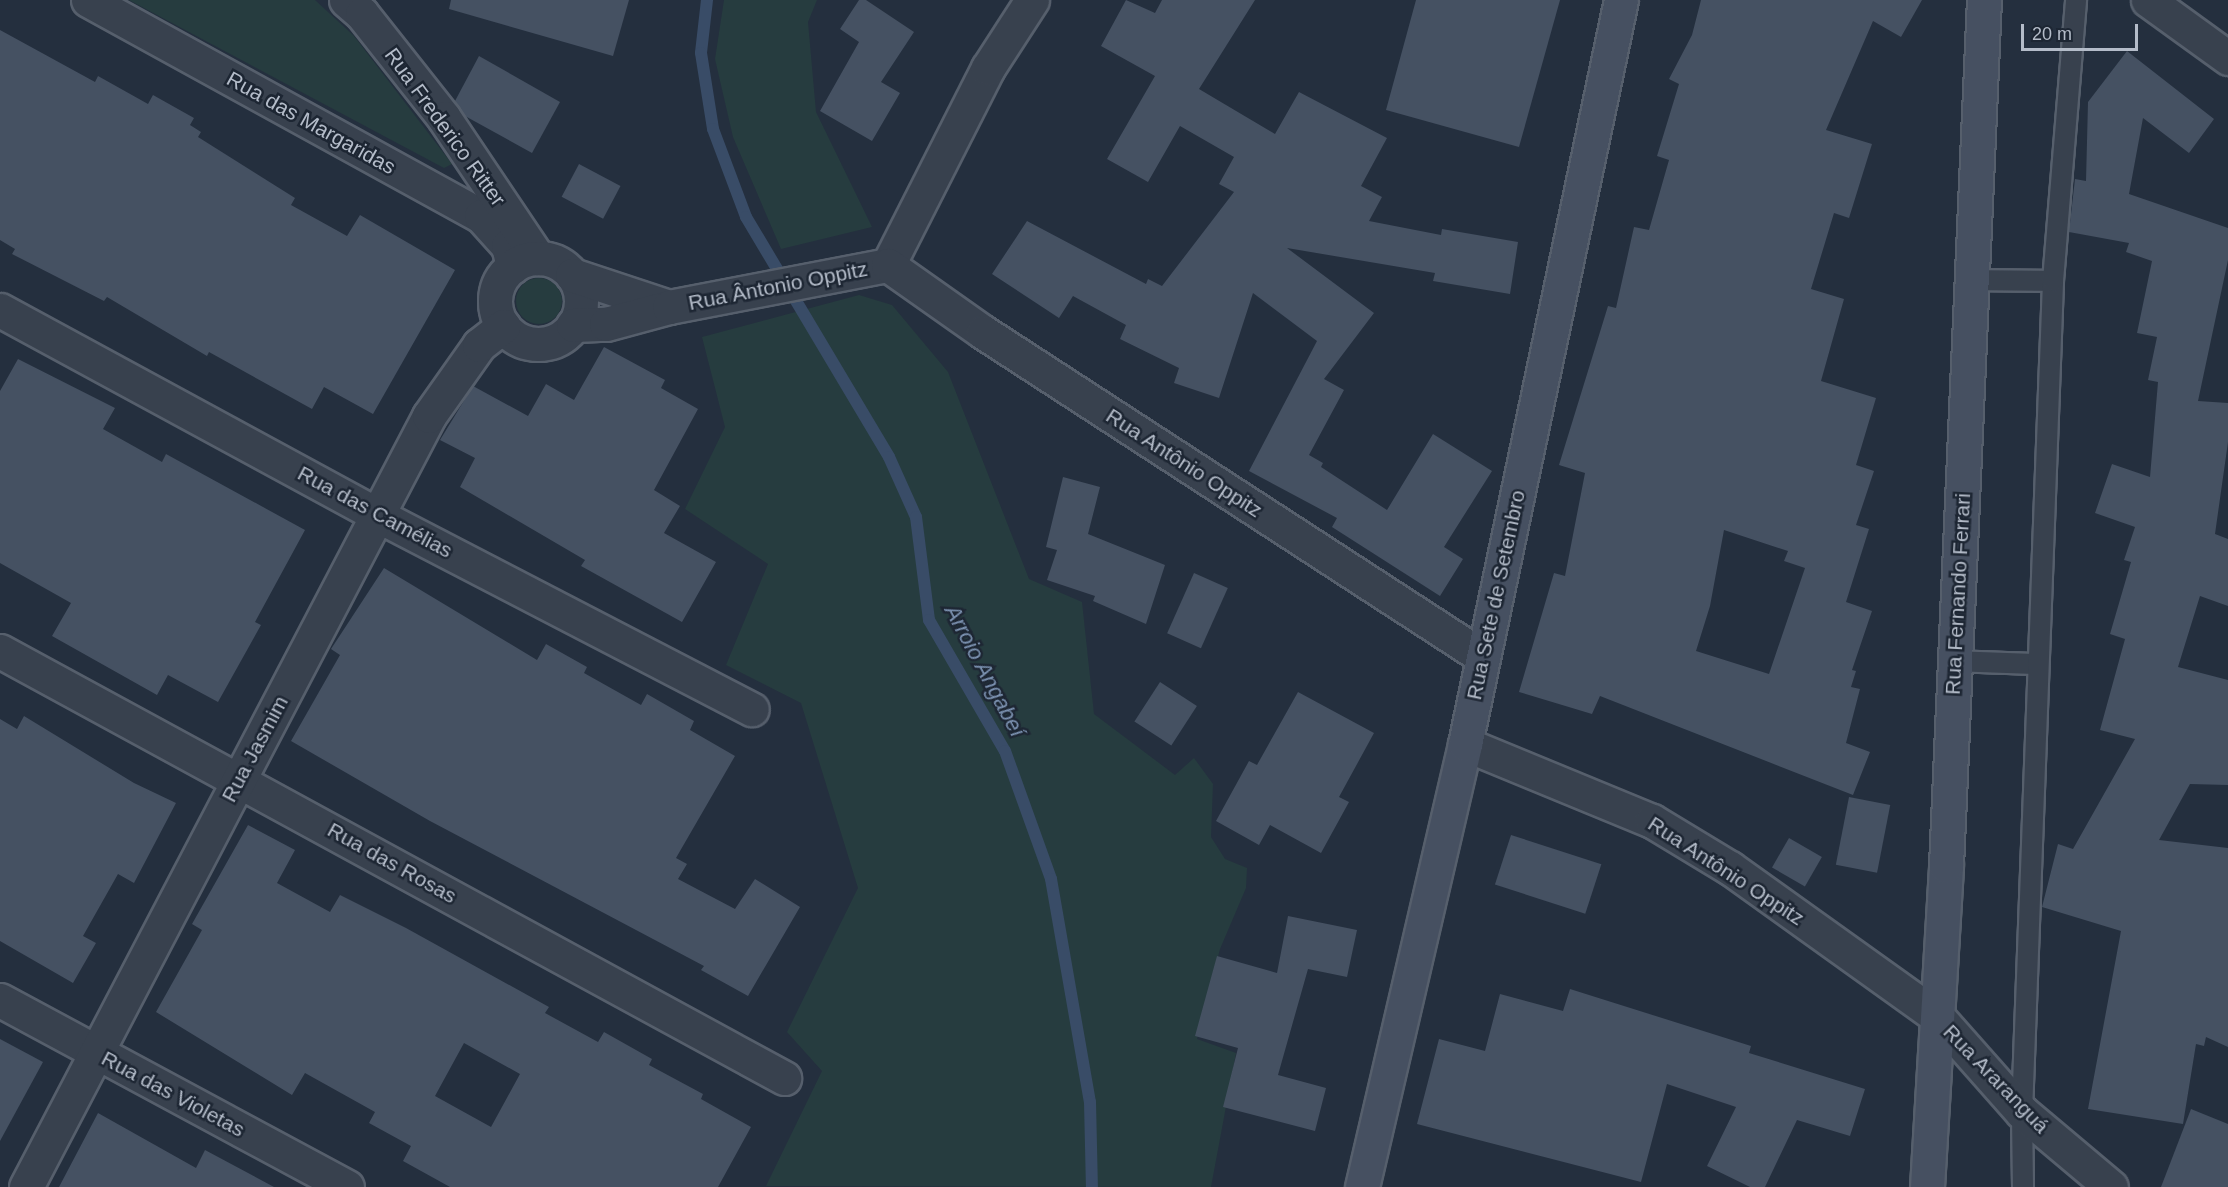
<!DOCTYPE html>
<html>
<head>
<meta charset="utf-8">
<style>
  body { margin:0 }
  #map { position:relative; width:2228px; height:1187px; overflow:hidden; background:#242f3e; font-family:Helvetica,sans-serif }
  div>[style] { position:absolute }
  .green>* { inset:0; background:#263c3f }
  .round { border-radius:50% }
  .stream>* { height:12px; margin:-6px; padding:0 6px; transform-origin:6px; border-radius:6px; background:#394c67 }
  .building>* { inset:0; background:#455162; transform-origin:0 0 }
  .roads { filter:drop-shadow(2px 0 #565f6c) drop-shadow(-2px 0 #565f6c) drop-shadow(0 2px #565f6c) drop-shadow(0 -2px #565f6c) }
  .service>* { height:20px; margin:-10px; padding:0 10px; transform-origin:10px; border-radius:10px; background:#38414e }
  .minor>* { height:33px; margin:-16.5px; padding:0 16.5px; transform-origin:16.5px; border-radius:16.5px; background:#38414e }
  .tertiary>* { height:33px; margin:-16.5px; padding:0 16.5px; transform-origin:16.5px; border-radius:16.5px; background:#38414e }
  .tertiary>.ring { margin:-16.5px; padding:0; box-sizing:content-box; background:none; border:33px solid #38414e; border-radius:50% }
  .secondary>* { height:33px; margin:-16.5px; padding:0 16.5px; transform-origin:16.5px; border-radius:16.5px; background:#465061 }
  span { translate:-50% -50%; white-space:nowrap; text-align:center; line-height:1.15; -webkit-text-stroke:5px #1d2633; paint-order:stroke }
  .street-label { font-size:21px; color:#b4bcc9 }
  .water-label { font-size:22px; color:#7c92b1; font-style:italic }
  .scale { position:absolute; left:2021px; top:24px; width:117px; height:27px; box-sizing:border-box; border:3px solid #b4bcc9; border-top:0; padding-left:8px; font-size:18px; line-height:21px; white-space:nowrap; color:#b4bcc9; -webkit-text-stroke:4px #1d2633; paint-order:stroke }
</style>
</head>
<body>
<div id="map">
  <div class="green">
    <i style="clip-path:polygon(129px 0,315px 0,354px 36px,452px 164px,444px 168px)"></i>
    <i style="clip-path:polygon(724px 0,817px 0,808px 22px,816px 112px,872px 227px,781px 249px,733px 137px,715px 59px)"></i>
    <i class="round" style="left:516px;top:278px;width:46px;height:46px"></i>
    <i style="clip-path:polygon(859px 295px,892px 305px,948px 372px,1029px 579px,1082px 602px,1094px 714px,1175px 775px,1194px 758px,1213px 784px,1211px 837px,1225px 859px,1247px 868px,1246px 888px,1220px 949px,1197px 1039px,1236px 1053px,1211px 1187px,766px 1186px,822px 1071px,787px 1032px,858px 888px,801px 703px,726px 665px,768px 564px,685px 509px,725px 427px,702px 337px)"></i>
  </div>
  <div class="stream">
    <i style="left:707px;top:0;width:53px;rotate:96.5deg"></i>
    <i style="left:701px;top:53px;width:77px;rotate:81deg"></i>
    <i style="left:713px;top:129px;width:94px;rotate:69.4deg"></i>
    <i style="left:746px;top:217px;width:279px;rotate:59.2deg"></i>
    <i style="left:889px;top:457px;width:66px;rotate:65.8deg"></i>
    <i style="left:916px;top:517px;width:104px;rotate:82.8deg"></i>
    <i style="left:929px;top:620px;width:151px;rotate:59.9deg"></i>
    <i style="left:1005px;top:751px;width:136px;rotate:70.2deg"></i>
    <i style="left:1051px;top:879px;width:226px;rotate:80.1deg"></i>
    <i style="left:1090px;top:1102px;width:85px;rotate:88.7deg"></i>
  </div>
  <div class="building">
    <i style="clip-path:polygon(451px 0,629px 0,613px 56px,449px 9px)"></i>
    <i style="clip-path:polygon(859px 0,866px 0,914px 32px,881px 82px,900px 93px,872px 141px,820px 111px,859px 42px,840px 29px)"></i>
    <i style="clip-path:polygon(1126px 0,1155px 13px,1162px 0,1255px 0,1199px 89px,1275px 134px,1299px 92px,1387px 138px,1361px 186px,1382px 197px,1369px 221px,1441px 235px,1442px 229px,1518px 242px,1510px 294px,1433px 281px,1435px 273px,1287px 248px,1374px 313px,1324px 379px,1344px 390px,1309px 455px,1323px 463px,1321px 467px,1387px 510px,1433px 434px,1492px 471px,1444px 547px,1463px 559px,1440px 596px,1332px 527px,1337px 518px,1249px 471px,1317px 341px,1253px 293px,1219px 398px,1174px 383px,1179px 368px,1120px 339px,1126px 325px,1073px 296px,1059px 318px,992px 274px,1027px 221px,1146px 284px,1148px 279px,1162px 286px,1234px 192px,1219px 184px,1234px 157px,1180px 126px,1148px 182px,1107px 159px,1155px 76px,1101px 46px)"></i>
    <i style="clip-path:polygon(1416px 0,1560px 0,1519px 147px,1386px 110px)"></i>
    <i style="clip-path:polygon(evenodd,1701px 0,1922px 0,1901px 37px,1873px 21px,1826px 130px,1872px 144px,1849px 218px,1834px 213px,1811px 289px,1844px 299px,1821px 381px,1876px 398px,1856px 465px,1874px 471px,1856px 525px,1869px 529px,1846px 602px,1872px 611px,1852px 670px,1856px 671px,1851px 687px,1860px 689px,1846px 743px,1870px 752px,1853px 795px,1600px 696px,1592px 714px,1519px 692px,1554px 573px,1565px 576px,1585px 473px,1559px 465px,1608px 306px,1616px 308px,1634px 227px,1649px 230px,1669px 160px,1657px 156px,1679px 84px,1669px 79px,1692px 35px,1701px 0,1724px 530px,1788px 551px,1784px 561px,1805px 568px,1769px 674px,1696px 651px,1710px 606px,1724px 530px)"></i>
    <i style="clip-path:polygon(0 30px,95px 82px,98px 76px,148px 104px,153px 95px,194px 118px,190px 125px,201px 132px,198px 137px,295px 198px,291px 205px,347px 236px,360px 215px,455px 270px,373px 414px,324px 387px,312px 409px,209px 352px,207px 356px,107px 297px,104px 301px,12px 254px,15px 249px,0 240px)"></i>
    <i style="clip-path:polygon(2127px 51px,2214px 119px,2189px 153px,2143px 118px,2129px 194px,2228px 228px,2228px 260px,2198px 401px,2228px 403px,2228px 442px,2215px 534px,2228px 539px,2228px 606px,2200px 596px,2178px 667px,2228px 680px,2228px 785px,2190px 784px,2159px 840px,2228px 848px,2228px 1047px,2206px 1037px,2204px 1046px,2196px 1044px,2183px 1124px,2088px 1109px,2121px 931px,2042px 907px,2058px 844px,2073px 849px,2135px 739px,2100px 730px,2125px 639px,2110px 634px,2131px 562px,2124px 560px,2135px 527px,2095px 513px,2112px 464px,2150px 477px,2158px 382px,2148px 380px,2157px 337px,2137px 333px,2152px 261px,2126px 252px,2129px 243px,2069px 232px,2075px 179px,2086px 181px,2088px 102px)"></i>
    <i style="clip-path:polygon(479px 56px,560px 102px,532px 153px,465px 116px,455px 101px)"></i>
    <i style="left:579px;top:164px;width:47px;height:37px;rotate:28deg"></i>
    <i style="clip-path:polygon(604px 347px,665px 380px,661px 388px,698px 409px,654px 490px,680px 506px,664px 533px,716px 562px,682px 622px,581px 566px,585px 560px,460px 487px,475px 458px,440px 440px,473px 386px,528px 416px,546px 384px,574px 400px)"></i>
    <i style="clip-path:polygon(18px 359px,115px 408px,103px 429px,162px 462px,166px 454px,305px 530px,255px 622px,261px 625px,218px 702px,168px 675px,157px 695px,52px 636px,71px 603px,0 563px,0 391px)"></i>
    <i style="clip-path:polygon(1063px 477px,1100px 487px,1088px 534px,1165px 565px,1146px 624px,1093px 601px,1095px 596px,1047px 580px,1057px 550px,1046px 547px)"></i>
    <i style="clip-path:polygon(384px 568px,537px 660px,546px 644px,587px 667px,584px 673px,641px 705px,647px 694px,694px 721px,690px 730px,735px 756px,676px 858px,687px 864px,678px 879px,735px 909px,755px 879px,800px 907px,748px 996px,701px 970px,704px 966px,430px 821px,291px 741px,340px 655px,331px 649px)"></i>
    <i style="left:1194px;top:573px;width:37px;height:66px;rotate:24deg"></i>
    <i style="left:1160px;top:682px;width:44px;height:47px;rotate:33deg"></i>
    <i style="clip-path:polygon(1298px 692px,1374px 733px,1339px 797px,1349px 802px,1321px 853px,1270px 825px,1259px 845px,1216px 821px,1249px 761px,1257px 765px)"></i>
    <i style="clip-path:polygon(24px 716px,134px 783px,176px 803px,134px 883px,118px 874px,83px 936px,96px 943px,73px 983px,0 941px,0 719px,17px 729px)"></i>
    <i style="left:1849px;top:797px;width:42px;height:69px;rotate:11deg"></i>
    <i style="clip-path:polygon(evenodd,248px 825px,295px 850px,277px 883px,330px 912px,340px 895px,406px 928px,549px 1007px,545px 1013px,598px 1042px,604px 1032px,652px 1059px,649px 1065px,703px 1094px,701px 1099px,751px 1127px,718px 1187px,450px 1187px,403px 1161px,411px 1146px,369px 1123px,375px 1112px,305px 1073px,292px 1095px,156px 1012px,202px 930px,192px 924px,248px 825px,464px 1043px,520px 1074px,491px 1127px,435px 1096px,464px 1043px)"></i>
    <i style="left:1511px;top:835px;width:95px;height:52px;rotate:18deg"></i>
    <i style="left:1789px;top:838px;width:38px;height:34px;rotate:30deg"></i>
    <i style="clip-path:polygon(1288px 916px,1357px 930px,1347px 977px,1308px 969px,1278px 1075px,1326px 1088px,1315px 1131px,1223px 1107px,1238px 1048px,1195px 1036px,1217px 956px,1277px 973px)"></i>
    <i style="clip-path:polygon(1570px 989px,1751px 1046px,1749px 1053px,1865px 1089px,1850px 1136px,1797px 1120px,1765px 1187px,1750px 1187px,1707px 1166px,1736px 1107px,1667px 1084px,1641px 1182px,1417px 1124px,1439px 1039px,1485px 1051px,1500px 994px,1563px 1011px)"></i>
    <i style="clip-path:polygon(0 1039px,43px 1062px,0 1141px)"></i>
    <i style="clip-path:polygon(2191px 1109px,2228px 1124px,2228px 1187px,2161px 1187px)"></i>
    <i style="clip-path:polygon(98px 1113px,196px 1168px,205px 1150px,274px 1187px,59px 1187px)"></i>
  </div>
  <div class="roads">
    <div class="service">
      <i style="left:1972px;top:280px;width:81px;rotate:0.7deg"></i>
      <i style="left:1955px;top:661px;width:83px;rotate:2.1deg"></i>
      <i style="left:2023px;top:1187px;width:75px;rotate:-90.8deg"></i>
      <i style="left:2022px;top:1112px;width:832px;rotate:-87.86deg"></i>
      <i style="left:2053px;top:281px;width:282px;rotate:-85.3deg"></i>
    </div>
    <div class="minor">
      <i style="left:2148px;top:0;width:99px;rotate:35.9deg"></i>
      <i style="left:888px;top:265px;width:221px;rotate:-63.1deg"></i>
      <i style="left:988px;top:68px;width:81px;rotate:-57.1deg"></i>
      <i style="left:0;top:310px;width:429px;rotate:28.5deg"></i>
      <i style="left:377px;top:515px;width:422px;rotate:27.4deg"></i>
      <i style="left:0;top:651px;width:893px;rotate:28.57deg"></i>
      <i style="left:0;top:1000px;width:394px;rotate:28.3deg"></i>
    </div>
    <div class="tertiary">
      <i style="left:88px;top:0;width:448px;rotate:28.8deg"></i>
      <i style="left:481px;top:216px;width:40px;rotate:48deg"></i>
      <i style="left:508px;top:246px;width:21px;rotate:76deg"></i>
      <i style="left:346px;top:0;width:21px;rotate:41deg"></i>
      <i style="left:362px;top:14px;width:132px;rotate:51.7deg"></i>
      <i style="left:444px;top:118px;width:169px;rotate:56.1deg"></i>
      <i class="ring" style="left:495px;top:258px;width:53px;height:53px"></i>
      <i style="left:572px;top:275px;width:102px;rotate:18.3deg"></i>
      <i style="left:573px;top:325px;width:33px;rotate:-2deg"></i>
      <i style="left:606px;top:324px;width:65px;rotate:-15.1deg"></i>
      <i style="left:669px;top:307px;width:223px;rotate:-10.9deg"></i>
      <i style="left:888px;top:265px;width:116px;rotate:35.2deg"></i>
      <i style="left:983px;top:332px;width:596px;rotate:33.02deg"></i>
      <i style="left:1465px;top:744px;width:202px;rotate:22.4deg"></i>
      <i style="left:1652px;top:821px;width:91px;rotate:31.1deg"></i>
      <i style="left:1730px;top:868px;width:254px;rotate:35.6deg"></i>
      <i style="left:1937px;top:1016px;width:128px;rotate:48.5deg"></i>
      <i style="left:2022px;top:1112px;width:116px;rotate:40.1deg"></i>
      <i style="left:26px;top:1187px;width:870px;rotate:-62.4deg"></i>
      <i style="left:429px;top:416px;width:87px;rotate:-54.8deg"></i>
      <i style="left:479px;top:345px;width:31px;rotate:-38deg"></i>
    </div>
    <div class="secondary">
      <i style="left:1362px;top:1187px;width:455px;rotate:-76.9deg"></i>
      <i style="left:1465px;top:744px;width:760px;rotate:-78.16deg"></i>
      <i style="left:1927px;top:1187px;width:322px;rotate:-86.6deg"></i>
      <i style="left:1946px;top:866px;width:867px;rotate:-87.49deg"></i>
    </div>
  </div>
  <div class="street-label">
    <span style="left:311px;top:123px;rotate:29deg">Rua das Margaridas</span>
    <span style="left:445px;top:127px;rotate:54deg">Rua Frederico Ritter</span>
    <span style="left:778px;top:286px;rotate:-11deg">Rua Ântonio Oppitz</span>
    <span style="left:1184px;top:463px;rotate:33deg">Rua Antônio Oppitz</span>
    <span style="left:375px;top:512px;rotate:28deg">Rua das Camélias</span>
    <span style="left:1958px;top:594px;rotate:-87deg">Rua Fernando Ferrari</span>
    <span style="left:1496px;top:595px;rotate:-78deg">Rua Sete de Setembro</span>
    <span style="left:255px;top:749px;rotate:-62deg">Rua Jasmim</span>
    <span style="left:392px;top:863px;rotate:29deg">Rua das Rosas</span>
    <span style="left:1726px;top:871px;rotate:33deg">Rua Antônio Oppitz</span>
    <span style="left:1996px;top:1079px;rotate:46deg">Rua Araranguá</span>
    <span style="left:173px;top:1094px;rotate:28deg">Rua das Violetas</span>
  </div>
  <div class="water-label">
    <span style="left:985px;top:671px;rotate:62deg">Arroio Angabeí</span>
  </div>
  <div class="scale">20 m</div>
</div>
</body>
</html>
